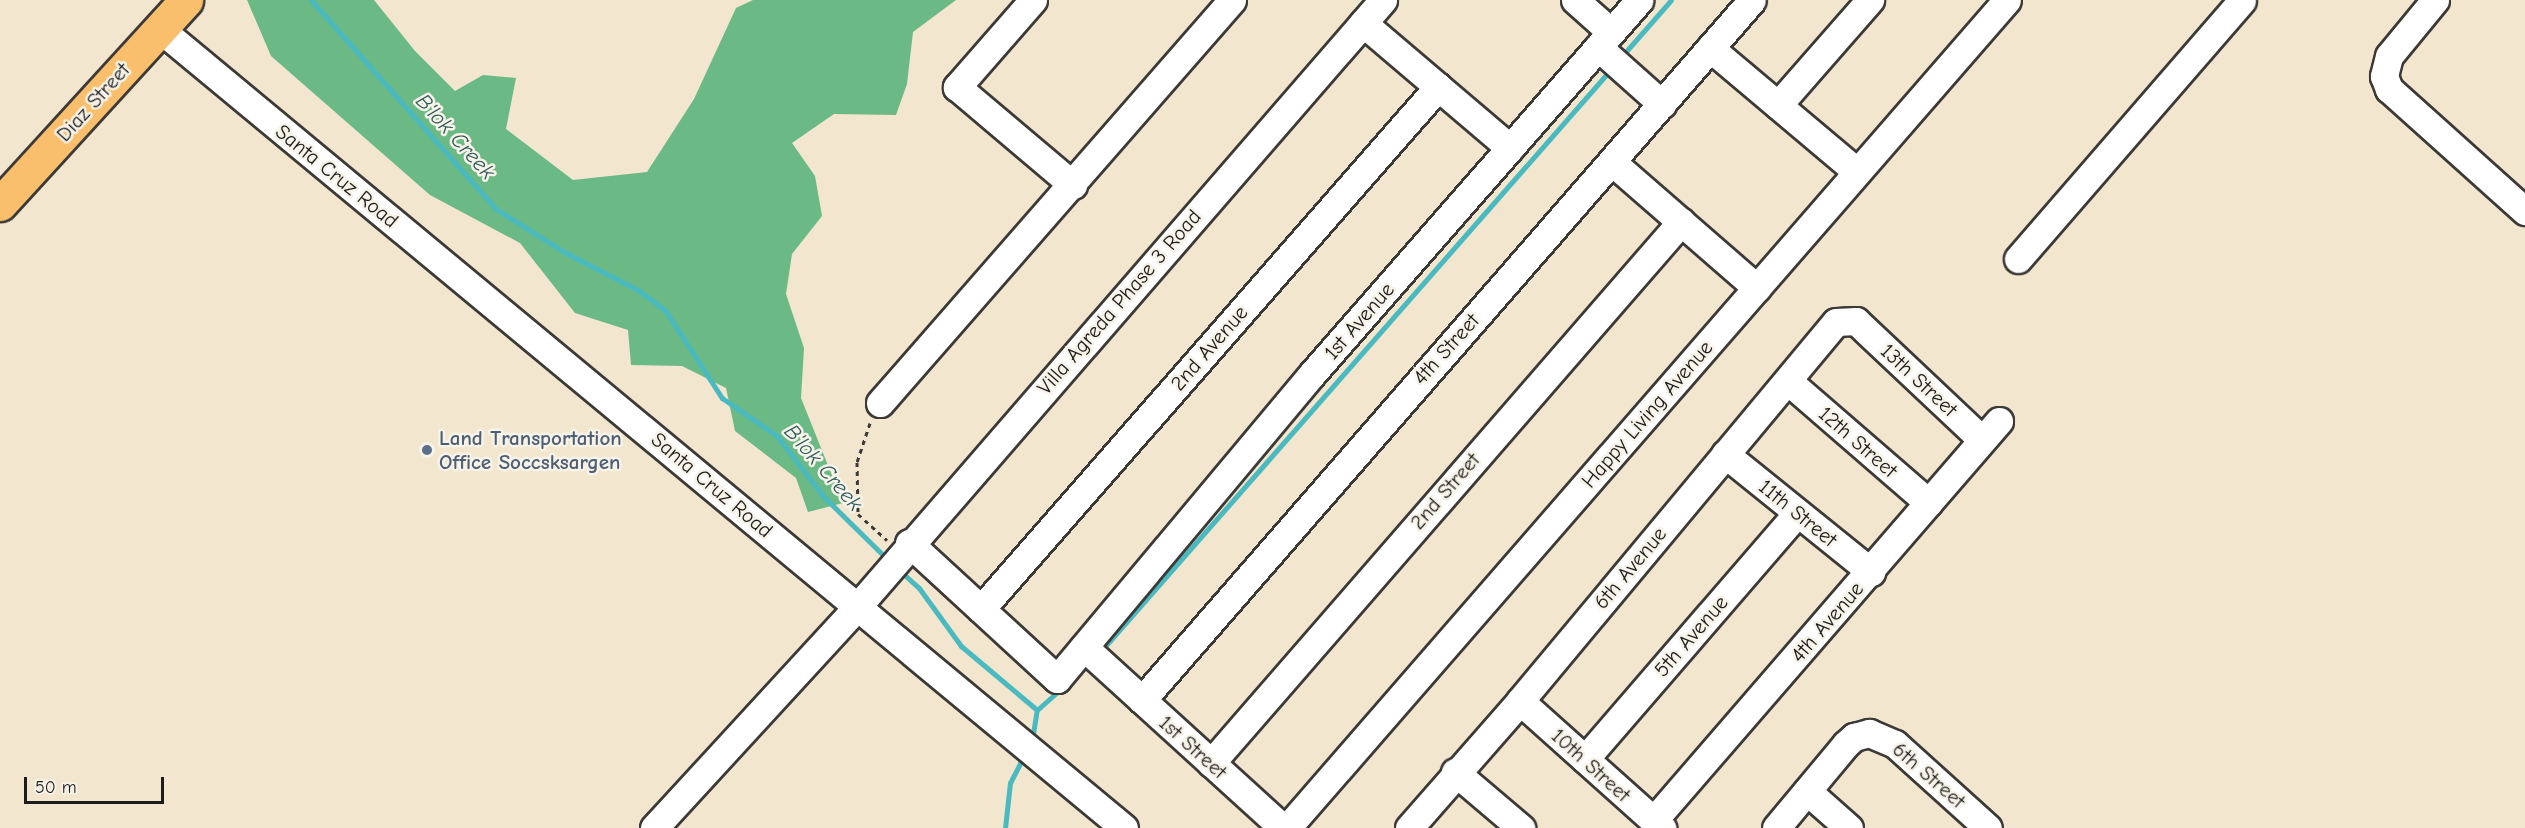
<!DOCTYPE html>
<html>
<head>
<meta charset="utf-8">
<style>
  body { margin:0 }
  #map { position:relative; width:2525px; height:828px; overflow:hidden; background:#f2e6ce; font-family:"Comic Neue",sans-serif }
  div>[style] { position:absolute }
  .forest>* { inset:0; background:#6bb984 }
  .stream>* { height:5px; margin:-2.5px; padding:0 2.5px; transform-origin:2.5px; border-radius:2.5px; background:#4abac0 }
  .path>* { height:3px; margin-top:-1.5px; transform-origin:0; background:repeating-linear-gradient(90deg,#3c3a37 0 4.5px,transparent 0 9px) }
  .roads { filter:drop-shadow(2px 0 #3c3a37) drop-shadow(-2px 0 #3c3a37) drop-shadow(0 2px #3c3a37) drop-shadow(0 -2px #3c3a37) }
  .minor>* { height:27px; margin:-13.5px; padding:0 13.5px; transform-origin:13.5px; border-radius:13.5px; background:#fff }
  .major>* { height:33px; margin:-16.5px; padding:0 16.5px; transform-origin:16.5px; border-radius:16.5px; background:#f9bf6d }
  .dots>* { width:16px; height:16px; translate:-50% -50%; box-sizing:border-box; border:3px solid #f7f3e8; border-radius:50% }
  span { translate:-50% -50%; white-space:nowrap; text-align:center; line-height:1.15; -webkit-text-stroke:5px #f7f3e8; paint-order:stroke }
  .street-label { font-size:21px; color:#1c1c1c }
  .service-label { font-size:21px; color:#4e5e75; font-weight:700 }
  .left { translate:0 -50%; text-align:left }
  .water-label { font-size:22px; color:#2e5b5e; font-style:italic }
  .scale { position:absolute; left:24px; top:777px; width:140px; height:27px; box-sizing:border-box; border:3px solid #1c1c1c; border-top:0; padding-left:8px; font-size:18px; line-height:21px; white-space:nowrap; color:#1c1c1c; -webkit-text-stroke:4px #f7f3e8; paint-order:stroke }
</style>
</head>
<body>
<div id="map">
  <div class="forest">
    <i style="clip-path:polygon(247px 0,374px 0,415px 51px,455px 91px,483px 75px,516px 78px,506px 129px,573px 180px,647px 172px,694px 99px,736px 8px,753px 0,956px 0,913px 32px,907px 84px,896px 115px,834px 114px,792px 143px,815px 176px,822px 216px,792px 254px,786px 294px,804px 348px,801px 398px,843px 503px,808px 512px,796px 478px,735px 431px,726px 388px,682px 366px,631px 365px,628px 330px,575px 313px,520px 243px,430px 195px,271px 56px)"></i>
  </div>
  <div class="stream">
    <i style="left:311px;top:0;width:279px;rotate:48.5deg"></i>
    <i style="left:496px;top:209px;width:80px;rotate:32.3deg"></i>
    <i style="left:564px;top:252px;width:83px;rotate:27.2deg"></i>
    <i style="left:638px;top:290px;width:34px;rotate:37deg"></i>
    <i style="left:665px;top:310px;width:105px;rotate:57.1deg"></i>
    <i style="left:722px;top:398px;width:67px;rotate:34.6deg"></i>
    <i style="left:777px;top:436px;width:77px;rotate:52.4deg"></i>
    <i style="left:824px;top:497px;width:88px;rotate:44.5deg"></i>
    <i style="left:1622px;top:56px;width:74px;rotate:-48.8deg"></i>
    <i style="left:899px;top:570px;width:27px;rotate:42deg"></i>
    <i style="left:919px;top:588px;width:72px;rotate:54.1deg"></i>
    <i style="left:961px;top:646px;width:99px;rotate:40.1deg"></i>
    <i style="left:1100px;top:652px;width:777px;rotate:-48.76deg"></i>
    <i style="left:1037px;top:710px;width:71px;rotate:-41.6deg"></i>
    <i style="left:1032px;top:740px;width:30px;rotate:-81deg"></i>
    <i style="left:1005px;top:828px;width:45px;rotate:-83.7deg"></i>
    <i style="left:1010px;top:783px;width:30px;rotate:-63deg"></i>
  </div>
  <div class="path">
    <i style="left:870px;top:423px;width:41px;rotate:108.4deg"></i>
    <i style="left:857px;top:462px;width:52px;rotate:88.9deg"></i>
    <i style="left:858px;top:514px;width:39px;rotate:42deg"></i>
  </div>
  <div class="roads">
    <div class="minor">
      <i style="left:1033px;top:0;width:116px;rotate:131.1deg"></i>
      <i style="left:957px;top:87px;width:152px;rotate:40.2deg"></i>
      <i style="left:1575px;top:0;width:48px;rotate:41.6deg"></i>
      <i style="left:2435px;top:0;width:72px;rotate:129.4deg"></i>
      <i style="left:2389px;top:56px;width:21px;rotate:104deg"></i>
      <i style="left:2384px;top:76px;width:14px;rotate:69deg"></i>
      <i style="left:2389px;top:89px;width:183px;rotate:41.9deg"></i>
      <i style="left:1363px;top:23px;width:193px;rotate:40.4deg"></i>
      <i style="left:160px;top:29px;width:1252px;rotate:39.65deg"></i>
      <i style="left:1598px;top:47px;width:86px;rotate:41.7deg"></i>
      <i style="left:1710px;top:48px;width:192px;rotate:40.1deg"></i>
      <i style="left:1778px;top:105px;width:140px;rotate:-48.8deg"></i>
      <i style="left:1612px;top:162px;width:192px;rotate:41deg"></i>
      <i style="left:2018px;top:259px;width:342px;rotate:-49.1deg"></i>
      <i style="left:1788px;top:381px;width:186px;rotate:40.9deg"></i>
      <i style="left:880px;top:403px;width:535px;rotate:-48.86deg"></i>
      <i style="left:1725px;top:454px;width:188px;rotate:38.9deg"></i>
      <i style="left:909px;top:543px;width:201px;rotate:42.6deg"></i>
      <i style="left:1057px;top:679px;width:398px;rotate:-50.1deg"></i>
      <i style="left:1312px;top:374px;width:497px;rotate:-48.8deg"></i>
      <i style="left:981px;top:609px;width:694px;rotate:-48.8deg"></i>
      <i style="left:1084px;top:647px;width:269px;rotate:42.3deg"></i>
      <i style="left:1142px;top:700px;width:928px;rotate:-48.93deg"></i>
      <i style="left:1520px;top:701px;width:191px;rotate:41.8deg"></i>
      <i style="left:1585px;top:759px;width:325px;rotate:-49.2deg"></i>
      <i style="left:1211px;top:763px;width:717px;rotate:-49.02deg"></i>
      <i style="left:1455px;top:772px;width:87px;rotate:40.3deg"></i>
      <i style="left:1807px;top:791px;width:56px;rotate:41.4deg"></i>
      <i style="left:1653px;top:821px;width:529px;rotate:-49.14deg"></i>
      <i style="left:654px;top:828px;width:301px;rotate:-47.4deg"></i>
      <i style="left:858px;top:606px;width:802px;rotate:-49.1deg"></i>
      <i style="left:1287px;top:828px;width:1097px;rotate:-48.99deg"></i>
      <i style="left:1409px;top:828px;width:169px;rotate:-48.8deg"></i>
      <i style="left:1520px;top:701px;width:493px;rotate:-50.2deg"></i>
      <i style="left:1836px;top:322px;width:20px;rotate:-3deg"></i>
      <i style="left:1856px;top:321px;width:172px;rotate:43.3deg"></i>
      <i style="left:1776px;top:828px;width:109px;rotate:-50.2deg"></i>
      <i style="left:1846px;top:744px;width:11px;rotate:-41deg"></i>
      <i style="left:1854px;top:737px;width:16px;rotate:-15deg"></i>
      <i style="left:1869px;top:733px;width:28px;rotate:23deg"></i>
      <i style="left:1895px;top:744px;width:125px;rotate:42.1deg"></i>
    </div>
    <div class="major">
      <i style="left:0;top:204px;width:276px;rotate:-47.6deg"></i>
    </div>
  </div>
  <div class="dots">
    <i style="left:427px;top:450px;background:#5c6f8a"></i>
  </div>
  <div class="street-label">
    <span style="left:93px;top:102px;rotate:-48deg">Diaz Street</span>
    <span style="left:337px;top:176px;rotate:39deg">Santa Cruz Road</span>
    <span style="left:1119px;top:302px;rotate:-49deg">Villa Agreda Phase 3 Road</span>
    <span style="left:1359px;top:321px;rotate:-49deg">1st Avenue</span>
    <span style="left:1209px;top:348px;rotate:-49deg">2nd Avenue</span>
    <span style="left:1446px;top:349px;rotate:-48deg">4th Street</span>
    <span style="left:1919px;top:380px;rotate:43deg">13th Street</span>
    <span style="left:1647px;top:414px;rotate:-49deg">Happy Living Avenue</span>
    <span style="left:1858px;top:442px;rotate:41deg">12th Street</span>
    <span style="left:712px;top:485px;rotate:40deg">Santa Cruz Road</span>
    <span style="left:1445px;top:491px;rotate:-49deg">2nd Street</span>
    <span style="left:1798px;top:513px;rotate:39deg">11th Street</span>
    <span style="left:1630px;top:568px;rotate:-50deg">6th Avenue</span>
    <span style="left:1827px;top:622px;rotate:-49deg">4th Avenue</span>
    <span style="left:1691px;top:636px;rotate:-49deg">5th Avenue</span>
    <span style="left:1193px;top:747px;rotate:42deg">1st Street</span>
    <span style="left:1591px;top:765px;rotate:42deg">10th Street</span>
    <span style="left:1929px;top:775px;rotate:41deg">6th Street</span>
  </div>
  <div class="service-label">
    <span class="left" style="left:439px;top:450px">Land Transportation<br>Office Soccsksargen</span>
  </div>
  <div class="water-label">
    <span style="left:455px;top:137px;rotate:48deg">B'lok Creek</span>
    <span style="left:823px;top:468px;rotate:49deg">B'lok Creek</span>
  </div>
  <div class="scale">50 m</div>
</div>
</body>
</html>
